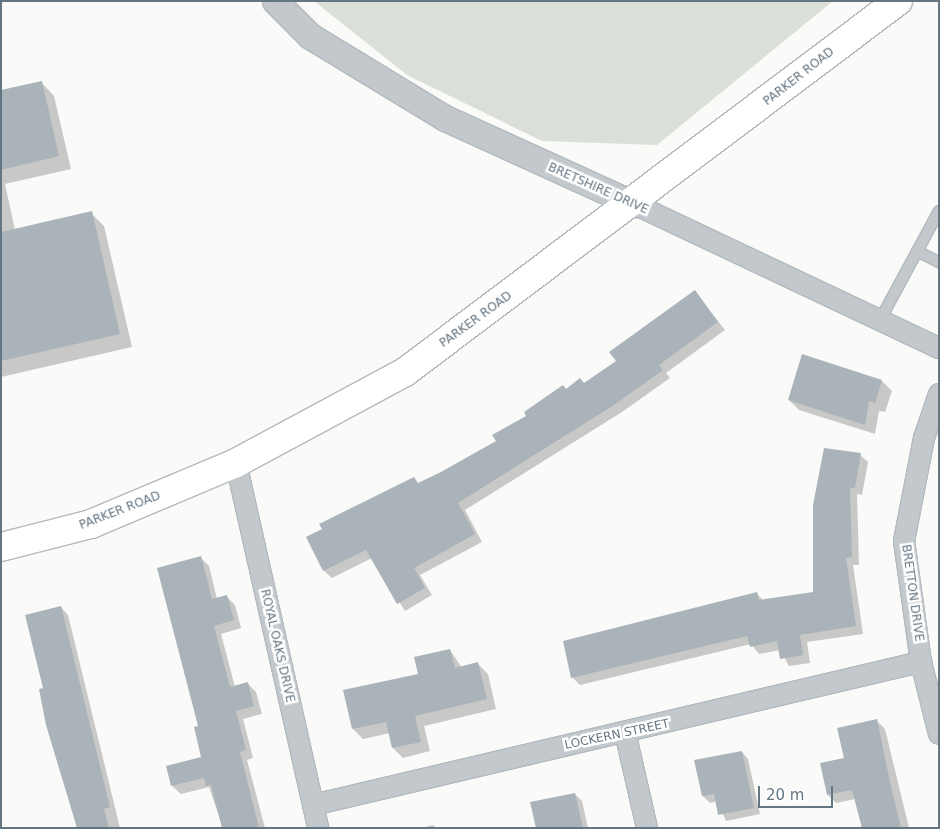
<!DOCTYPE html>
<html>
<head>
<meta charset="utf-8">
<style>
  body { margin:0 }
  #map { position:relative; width:940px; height:829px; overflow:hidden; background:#fafaf8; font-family:"DejaVu Sans",sans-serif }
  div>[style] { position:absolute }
  .green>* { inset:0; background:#dadfd7 }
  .shadow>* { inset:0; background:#0003 }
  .building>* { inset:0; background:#aab3b9 }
  .roads { filter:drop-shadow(1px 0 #b3babf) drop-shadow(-1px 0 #b3babf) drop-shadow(0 1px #b3babf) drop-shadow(0 -1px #b3babf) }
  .service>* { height:10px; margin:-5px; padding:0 5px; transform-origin:5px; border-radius:5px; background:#c3c8cc }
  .minor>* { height:20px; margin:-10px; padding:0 10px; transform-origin:10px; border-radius:10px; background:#c3c8cc }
  .tertiary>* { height:25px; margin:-12.5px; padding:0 12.5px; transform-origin:12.5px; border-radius:12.5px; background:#c3c8cc }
  .secondary>* { height:28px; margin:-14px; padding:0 14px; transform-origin:14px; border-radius:14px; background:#fff }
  span { translate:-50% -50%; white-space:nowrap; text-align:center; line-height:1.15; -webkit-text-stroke:5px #fff; paint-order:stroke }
  .street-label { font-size:12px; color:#657683 }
  .frame { position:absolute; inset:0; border:2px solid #657683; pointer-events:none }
  .scale { position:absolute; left:758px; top:786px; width:75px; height:22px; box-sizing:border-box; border:2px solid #657683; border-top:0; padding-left:6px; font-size:15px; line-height:18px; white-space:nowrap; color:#657683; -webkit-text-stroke:4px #fff; paint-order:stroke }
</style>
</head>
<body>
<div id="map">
  <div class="green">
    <i style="clip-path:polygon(314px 1px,833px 1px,657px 145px,542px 141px,407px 75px)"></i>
  </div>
  <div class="shadow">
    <i style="clip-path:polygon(41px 82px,54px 96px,71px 169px,5px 184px,15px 230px,91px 213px,104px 226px,132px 347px,1px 377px,1px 92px)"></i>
    <i style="clip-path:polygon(695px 292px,725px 330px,666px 373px,670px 378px,622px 412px,465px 510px,482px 542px,420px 575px,432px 595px,405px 611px,372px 558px,332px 578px,324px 571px,308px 538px,414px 479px,419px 484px,497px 442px,566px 390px,585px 384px,618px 361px)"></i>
    <i style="clip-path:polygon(882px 381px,892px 391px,885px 412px,879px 411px,875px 434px,799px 410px,789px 400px)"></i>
    <i style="clip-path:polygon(860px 455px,868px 462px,862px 495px,857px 494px,859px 565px,853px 565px,863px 634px,807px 642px,810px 663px,789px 666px,780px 650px,759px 654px,751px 644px,580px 685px,572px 677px,757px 594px,764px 601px,815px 593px)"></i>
    <i style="clip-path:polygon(200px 557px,209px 566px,217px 599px,227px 597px,235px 605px,241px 628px,221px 634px,235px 687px,248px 684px,256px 692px,262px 714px,243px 719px,253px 758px,247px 760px,265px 828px,223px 828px,209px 787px,181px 794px,172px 786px,203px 758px)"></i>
    <i style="clip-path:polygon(61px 607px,68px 615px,120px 828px,78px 828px,44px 689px)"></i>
    <i style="clip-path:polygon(450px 650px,462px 668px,478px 664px,488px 674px,496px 709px,424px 726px,430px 751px,403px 758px,393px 748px,390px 733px,363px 739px,353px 729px)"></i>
    <i style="clip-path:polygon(877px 721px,885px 729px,909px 828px,862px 828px,855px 799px,836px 803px,828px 795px,845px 759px)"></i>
    <i style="clip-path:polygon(742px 752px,748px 759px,760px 814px,726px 821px,717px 801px,710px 803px,703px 796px,696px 761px)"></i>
    <i style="clip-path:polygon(575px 794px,582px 801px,588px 828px,537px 828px)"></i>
    <i style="clip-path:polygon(433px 825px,436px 828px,421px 828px)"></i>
  </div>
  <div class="building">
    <i style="clip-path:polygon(42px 81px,59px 156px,1px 170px,1px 90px)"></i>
    <i style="clip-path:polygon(92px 211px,120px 334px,1px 361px,1px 232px)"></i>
    <i style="clip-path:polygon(695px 290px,718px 322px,659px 365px,663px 370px,614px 405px,458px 503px,475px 534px,414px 568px,425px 588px,397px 604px,366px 550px,323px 571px,306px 537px,322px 529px,319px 524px,414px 477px,418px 483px,441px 472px,496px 441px,492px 435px,526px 416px,524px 412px,563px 385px,566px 389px,580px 378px,584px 383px,616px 361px,609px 352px)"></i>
    <i style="clip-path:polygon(802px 354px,882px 380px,875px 403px,869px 401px,865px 425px,788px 400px)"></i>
    <i style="clip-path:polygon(824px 448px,861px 453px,855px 488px,850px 488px,852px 557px,846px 558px,856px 626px,800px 635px,803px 655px,780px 659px,777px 641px,750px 647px,747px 636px,571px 678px,563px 641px,757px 592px,759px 600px,813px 592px,813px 505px)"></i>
    <i style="clip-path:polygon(201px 556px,212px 599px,227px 595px,234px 620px,214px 626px,230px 687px,248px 682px,254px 706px,236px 711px,246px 750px,240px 752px,259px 828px,222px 828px,211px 785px,206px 786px,204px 778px,171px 786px,166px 766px,201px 757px,194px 727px,198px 726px,157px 568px)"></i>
    <i style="clip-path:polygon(61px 606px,110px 807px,104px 809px,109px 828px,77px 828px,46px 725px,39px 689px,43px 688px,25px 615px)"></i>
    <i style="clip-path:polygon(450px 649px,455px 668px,478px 662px,487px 699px,415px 716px,421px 742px,392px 748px,386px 722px,352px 729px,343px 690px,418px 674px,414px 657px)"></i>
    <i style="clip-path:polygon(877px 719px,890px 782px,901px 828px,862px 828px,852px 790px,827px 795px,820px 763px,844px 758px,837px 728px)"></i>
    <i style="clip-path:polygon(742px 751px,754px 808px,718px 815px,714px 794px,702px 796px,694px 760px)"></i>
    <i style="clip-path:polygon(575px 793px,583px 828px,536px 828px,530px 802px)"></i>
  </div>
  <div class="roads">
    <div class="service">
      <i style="left:917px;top:251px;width:25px;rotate:27deg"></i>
      <i style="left:880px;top:320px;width:124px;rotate:-61.6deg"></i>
    </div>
    <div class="minor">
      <i style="left:634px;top:204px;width:337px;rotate:25.3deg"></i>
      <i style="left:939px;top:394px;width:46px;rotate:108.8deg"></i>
      <i style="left:924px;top:438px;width:105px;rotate:101deg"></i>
      <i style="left:904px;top:541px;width:122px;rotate:82deg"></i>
      <i style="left:921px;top:662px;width:74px;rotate:76deg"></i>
      <i style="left:236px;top:463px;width:374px;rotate:77.3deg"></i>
      <i style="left:625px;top:732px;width:98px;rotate:77.1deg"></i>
      <i style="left:313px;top:805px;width:625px;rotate:-13.24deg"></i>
    </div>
    <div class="tertiary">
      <i style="left:275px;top:1px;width:49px;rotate:45deg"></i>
      <i style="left:310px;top:36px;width:158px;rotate:31.3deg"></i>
      <i style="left:445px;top:118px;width:208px;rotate:24.5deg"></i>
    </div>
    <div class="secondary">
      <i style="left:1px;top:547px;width:93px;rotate:-14.3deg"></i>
      <i style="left:91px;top:524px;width:157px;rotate:-22.8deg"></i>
      <i style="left:236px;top:463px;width:192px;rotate:-28.3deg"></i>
      <i style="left:405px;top:372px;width:617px;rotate:-36.96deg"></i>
    </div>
  </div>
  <div class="street-label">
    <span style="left:799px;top:77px;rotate:-38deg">PARKER ROAD</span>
    <span style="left:598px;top:189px;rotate:24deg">BRETSHIRE DRIVE</span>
    <span style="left:476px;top:320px;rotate:-36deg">PARKER ROAD</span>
    <span style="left:120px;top:511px;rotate:-21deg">PARKER ROAD</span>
    <span style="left:912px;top:593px;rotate:82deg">BRETTON DRIVE</span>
    <span style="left:277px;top:646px;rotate:77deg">ROYAL OAKS DRIVE</span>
    <span style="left:617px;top:735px;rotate:-12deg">LOCKERN STREET</span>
  </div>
  <div class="frame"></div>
  <div class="scale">20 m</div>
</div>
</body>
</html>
